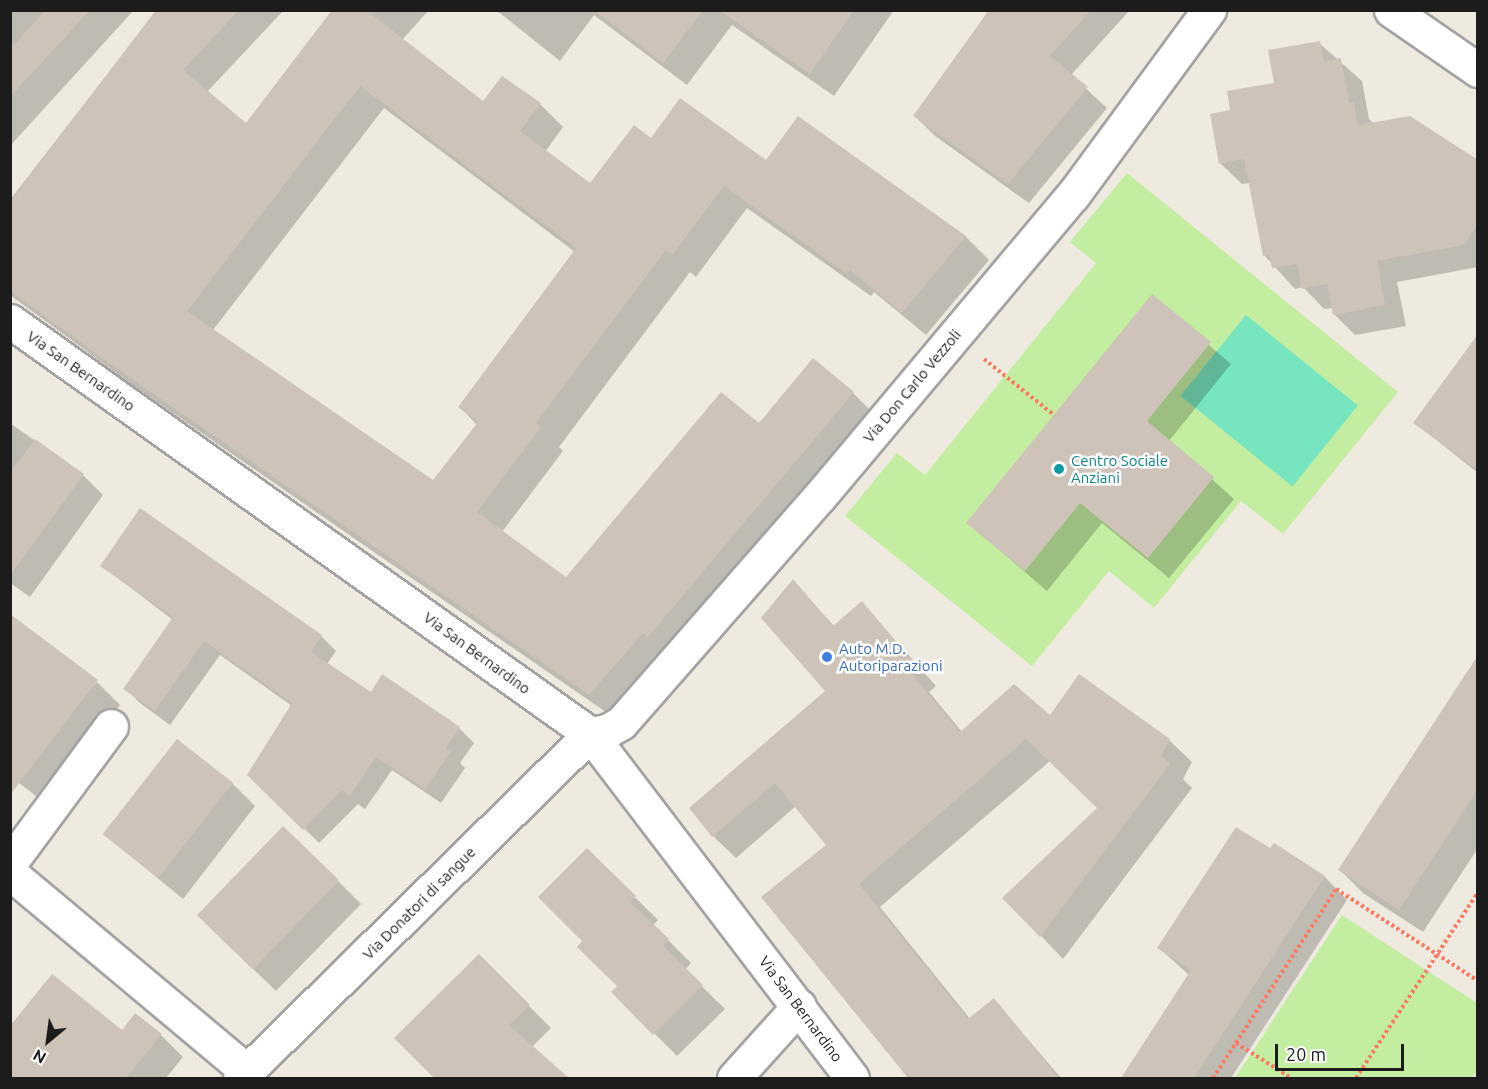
<!DOCTYPE html>
<html>
<head>
<meta charset="utf-8">
<style>
  body { margin:0 }
  #map { position:relative; width:1488px; height:1089px; overflow:hidden; background:#eeeae0; font-family:Ubuntu,sans-serif }
  div>[style] { position:absolute }
  .grass>* { inset:0; background:#c3eea1 }
  .pitch>* { inset:0; background:#77e5bf; transform-origin:0 0 }
  .shadow>* { inset:0; background:#0003 }
  .building>* { inset:0; background:#cec3b9; transform-origin:0 0 }
  .path>* { height:4px; margin-top:-2px; transform-origin:0; background:repeating-linear-gradient(90deg,#ff7861 0 3px,transparent 0 6px) }
  .roads { filter:drop-shadow(2px 0 #a3a3a3) drop-shadow(-2px 0 #a3a3a3) drop-shadow(0 2px #a3a3a3) drop-shadow(0 -2px #a3a3a3) }
  .street>* { height:33px; margin:-16.5px; padding:0 16.5px; transform-origin:16.5px; border-radius:16.5px; background:#fff }
  .dots>* { width:16px; height:16px; translate:-50% -50%; box-sizing:border-box; border:3px solid #fff; border-radius:50% }
  span { translate:-50% -50%; white-space:nowrap; text-align:center; line-height:1.15; -webkit-text-stroke:5px #fff; paint-order:stroke }
  .street-label { font-size:15px; color:#1c1c1c }
  .culture-label { font-size:15px; color:#0d838f }
  .left { translate:0 -50%; text-align:left }
  .shop-label { font-size:15px; color:#366cbe }
  .frame { position:absolute; inset:0; border:12px solid #1c1c1c; pointer-events:none }
  .north { position:absolute; left:18px; top:1011px; width:60px; height:60px; -webkit-text-stroke:4px #fff; paint-order:stroke; rotate:209deg; font-size:16px; font-weight:700; line-height:24px; text-align:center; color:#1c1c1c }
  .north::after { content:''; display:block; margin:auto; width:21px; height:27px; background:#1c1c1c; clip-path:polygon(50% 0,100% 100%,50% 72%,0 100%) }
  .scale { position:absolute; left:1275px; top:1044px; width:129px; height:27px; box-sizing:border-box; border:3px solid #1c1c1c; border-top:0; padding-left:8px; font-size:18px; line-height:21px; white-space:nowrap; color:#1c1c1c; -webkit-text-stroke:4px #fff; paint-order:stroke }
</style>
</head>
<body>
<div id="map">
  <div class="grass">
    <i style="clip-path:polygon(1127px 173px,1398px 392px,1283px 534px,1241px 501px,1154px 608px,1109px 571px,1032px 666px,845px 516px,897px 453px,925px 475px,1096px 263px,1070px 242px)"></i>
    <i style="clip-path:polygon(1342px 915px,1477px 1003px,1477px 1071px,1472px 1078px,1235px 1078px)"></i>
  </div>
  <div class="pitch">
    <i style="left:1246px;top:315px;width:144px;height:104px;rotate:39deg"></i>
  </div>
  <div class="shadow">
    <i style="clip-path:polygon(10px 10px,134px 10px,10px 146px)"></i>
    <i style="clip-path:polygon(evenodd,157px 10px,284px 10px,207px 92px,246px 125px,334px 10px,429px 10px,402px 40px,483px 103px,540px 104px,563px 127px,545px 152px,591px 185px,651px 140px,766px 163px,798px 118px,966px 237px,989px 260px,926px 335px,874px 292px,871px 296px,747px 208px,696px 277px,690px 272px,559px 447px,563px 451px,502px 532px,566px 579px,759px 425px,853px 393px,876px 416px,613px 717px,138px 389px,10px 295px,10px 200px,157px 10px,384px 108px,575px 252px,460px 407px,477px 425px,433px 482px,213px 330px,384px 108px)"></i>
    <i style="clip-path:polygon(496px 10px,894px 10px,834px 96px,732px 25px,687px 85px,594px 15px,560px 61px)"></i>
    <i style="clip-path:polygon(991px 10px,1130px 10px,1071px 75px,1107px 108px,1029px 203px,935px 136px,915px 116px)"></i>
    <i style="clip-path:polygon(1319px 43px,1362px 81px,1369px 119px,1374px 124px,1478px 162px,1478px 267px,1397px 282px,1406px 326px,1355px 335px,1334px 314px,1333px 308px,1324px 309px,1303px 287px,1295px 289px,1264px 255px,1250px 183px,1242px 184px,1220px 163px,1232px 111px,1276px 84px)"></i>
    <i style="clip-path:polygon(1152px 296px,1231px 364px,1169px 441px,1234px 499px,1169px 578px,1102px 523px,1047px 591px,968px 523px)"></i>
    <i style="clip-path:polygon(1478px 350px,1478px 473px,1415px 423px)"></i>
    <i style="clip-path:polygon(10px 423px,83px 475px,103px 495px,30px 597px,10px 583px)"></i>
    <i style="clip-path:polygon(140px 510px,321px 636px,336px 651px,327px 664px,371px 694px,459px 728px,474px 743px,460px 763px,465px 768px,441px 803px,392px 770px,365px 809px,358px 804px,319px 843px,249px 774px,292px 706px,220px 655px,170px 725px,140px 703px,125px 688px,173px 620px,102px 566px)"></i>
    <i style="clip-path:polygon(793px 581px,834px 626px,862px 603px,936px 686px,929px 692px,962px 732px,1050px 717px,1169px 740px,1192px 762px,1183px 779px,1192px 788px,1063px 959px,1005px 898px,1099px 808px,1050px 761px,880px 907px,970px 1019px,994px 1000px,1061px 1078px,910px 1078px,763px 897px,829px 845px,796px 806px,736px 858px,713px 836px,827px 691px)"></i>
    <i style="clip-path:polygon(1478px 658px,1478px 848px,1423px 932px,1363px 893px,1340px 870px)"></i>
    <i style="clip-path:polygon(97px 682px,120px 705px,45px 803px,10px 776px)"></i>
    <i style="clip-path:polygon(232px 783px,255px 806px,183px 899px,105px 835px)"></i>
    <i style="clip-path:polygon(1274px 845px,1325px 877px,1347px 900px,1231px 1078px,1123px 1078px,1189px 975px,1159px 948px)"></i>
    <i style="clip-path:polygon(587px 850px,658px 920px,653px 925px,691px 963px,685px 970px,725px 1009px,677px 1056px,613px 992px,619px 987px,584px 941px)"></i>
    <i style="clip-path:polygon(338px 881px,361px 904px,276px 991px,221px 938px)"></i>
    <i style="clip-path:polygon(479px 956px,551px 1028px,532px 1047px,567px 1078px,436px 1078px,396px 1038px)"></i>
    <i style="clip-path:polygon(122px 1032px,161px 1035px,183px 1057px,166px 1078px,16px 1078px,10px 1074px)"></i>
  </div>
  <div class="building">
    <i style="clip-path:polygon(46px 10px,90px 10px,10px 97px,10px 49px)"></i>
    <i style="clip-path:polygon(evenodd,156px 10px,239px 10px,183px 70px,246px 123px,332px 10px,366px 10px,483px 101px,502px 76px,541px 103px,520px 131px,590px 183px,634px 125px,651px 138px,680px 98px,766px 160px,798px 116px,966px 236px,902px 313px,850px 270px,847px 274px,724px 186px,673px 254px,666px 250px,536px 423px,541px 427px,477px 512px,566px 577px,721px 392px,759px 423px,813px 358px,854px 392px,648px 637px,643px 633px,589px 695px,113px 366px,10px 291px,10px 202px,156px 10px,360px 86px,576px 248px,458px 407px,478px 422px,433px 480px,187px 311px,360px 86px)"></i>
    <i style="clip-path:polygon(594px 10px,703px 10px,663px 63px)"></i>
    <i style="clip-path:polygon(719px 10px,854px 10px,810px 74px)"></i>
    <i style="clip-path:polygon(989px 10px,1091px 10px,1050px 56px,1088px 87px,1008px 184px,913px 116px)"></i>
    <i style="clip-path:polygon(1320px 41px,1324px 61px,1341px 58px,1349px 103px,1354px 102px,1358px 125px,1410px 116px,1478px 160px,1478px 224px,1464px 245px,1377px 261px,1385px 305px,1333px 315px,1327px 284px,1302px 289px,1297px 264px,1272px 268px,1269px 254px,1263px 256px,1244px 159px,1219px 164px,1210px 114px,1230px 110px,1227px 91px,1274px 83px,1268px 50px)"></i>
    <i style="clip-path:polygon(1152px 294px,1211px 342px,1147px 421px,1214px 477px,1148px 558px,1080px 503px,1025px 571px,966px 523px)"></i>
    <i style="clip-path:polygon(1478px 334px,1478px 470px,1413px 423px)"></i>
    <i style="clip-path:polygon(35px 439px,84px 474px,10px 576px,10px 473px)"></i>
    <i style="clip-path:polygon(140px 508px,322px 635px,311px 652px,371px 692px,382px 674px,460px 727px,446px 748px,451px 752px,425px 789px,376px 757px,350px 796px,342px 790px,303px 830px,247px 775px,292px 703px,204px 641px,155px 711px,123px 689px,173px 617px,100px 566px)"></i>
    <i style="clip-path:polygon(793px 579px,833px 626px,862px 601px,914px 663px,908px 669px,960px 732px,1014px 684px,1050px 715px,1079px 674px,1170px 739px,1161px 756px,1170px 764px,1040px 937px,1002px 898px,1097px 808px,1026px 739px,859px 884px,968px 1019px,994px 998px,1059px 1078px,908px 1078px,761px 897px,826px 845px,775px 783px,712px 837px,689px 808px,825px 691px,761px 618px)"></i>
    <i style="clip-path:polygon(10px 614px,98px 680px,10px 795px)"></i>
    <i style="clip-path:polygon(1478px 655px,1478px 789px,1399px 910px,1338px 870px)"></i>
    <i style="left:177px;top:739px;width:71px;height:121px;rotate:38deg"></i>
    <i style="left:283px;top:826px;width:78px;height:124px;rotate:44deg"></i>
    <i style="clip-path:polygon(1236px 827px,1270px 848px,1274px 843px,1325px 876px,1194px 1078px,1121px 1078px,1191px 970px,1157px 948px)"></i>
    <i style="clip-path:polygon(587px 848px,636px 896px,630px 902px,669px 939px,663px 946px,703px 985px,653px 1035px,611px 992px,617px 986px,577px 947px,582px 941px,538px 897px)"></i>
    <i style="clip-path:polygon(479px 954px,530px 1005px,509px 1025px,569px 1078px,434px 1078px,394px 1038px)"></i>
    <i style="clip-path:polygon(52px 974px,122px 1030px,135px 1013px,162px 1034px,126px 1078px,10px 1078px,10px 1026px)"></i>
  </div>
  <div class="path">
    <i style="left:984px;top:359px;width:90px;rotate:38.7deg"></i>
    <i style="left:1236px;top:1043px;width:65px;rotate:32.5deg"></i>
    <i style="left:1213px;top:1078px;width:225px;rotate:-56.9deg"></i>
    <i style="left:1336px;top:889px;width:169px;rotate:32.9deg"></i>
    <i style="left:1356px;top:1078px;width:222px;rotate:-56.7deg"></i>
  </div>
  <div class="roads">
    <div class="street">
      <i style="left:1391px;top:10px;width:106px;rotate:34.6deg"></i>
      <i style="left:10px;top:321px;width:712px;rotate:35.45deg"></i>
      <i style="left:590px;top:734px;width:432px;rotate:52.7deg"></i>
      <i style="left:590px;top:734px;width:17px;rotate:-10deg"></i>
      <i style="left:607px;top:731px;width:16px;rotate:-30deg"></i>
      <i style="left:621px;top:723px;width:302px;rotate:-48.8deg"></i>
      <i style="left:820px;top:496px;width:393px;rotate:-50deg"></i>
      <i style="left:1073px;top:195px;width:230px;rotate:-53.7deg"></i>
      <i style="left:10px;top:863px;width:170px;rotate:-53.6deg"></i>
      <i style="left:10px;top:873px;width:309px;rotate:39.9deg"></i>
      <i style="left:240px;top:1078px;width:491px;rotate:-44.5deg"></i>
      <i style="left:734px;top:1078px;width:97px;rotate:-47.9deg"></i>
    </div>
  </div>
  <div class="dots">
    <i style="left:1059px;top:469px;background:#0f9aa8"></i>
    <i style="left:827px;top:657px;background:#3f7fe0"></i>
  </div>
  <div class="street-label">
    <span style="left:81px;top:371px;rotate:35deg">Via San Bernardino</span>
    <span style="left:912px;top:386px;rotate:-50deg">Via Don Carlo Vezzoli</span>
    <span style="left:477px;top:653px;rotate:36deg">Via San Bernardino</span>
    <span style="left:419px;top:903px;rotate:-45deg">Via Donatori di sangue</span>
    <span style="left:801px;top:1009px;rotate:53deg">Via San Bernardino</span>
  </div>
  <div class="culture-label">
    <span class="left" style="left:1071px;top:469px">Centro Sociale<br>Anziani</span>
  </div>
  <div class="shop-label">
    <span class="left" style="left:839px;top:657px">Auto M.D.<br>Autoriparazioni</span>
  </div>
  <div class="frame"></div>
  <div class="north">N</div>
  <div class="scale">20 m</div>
</div>
</body>
</html>
